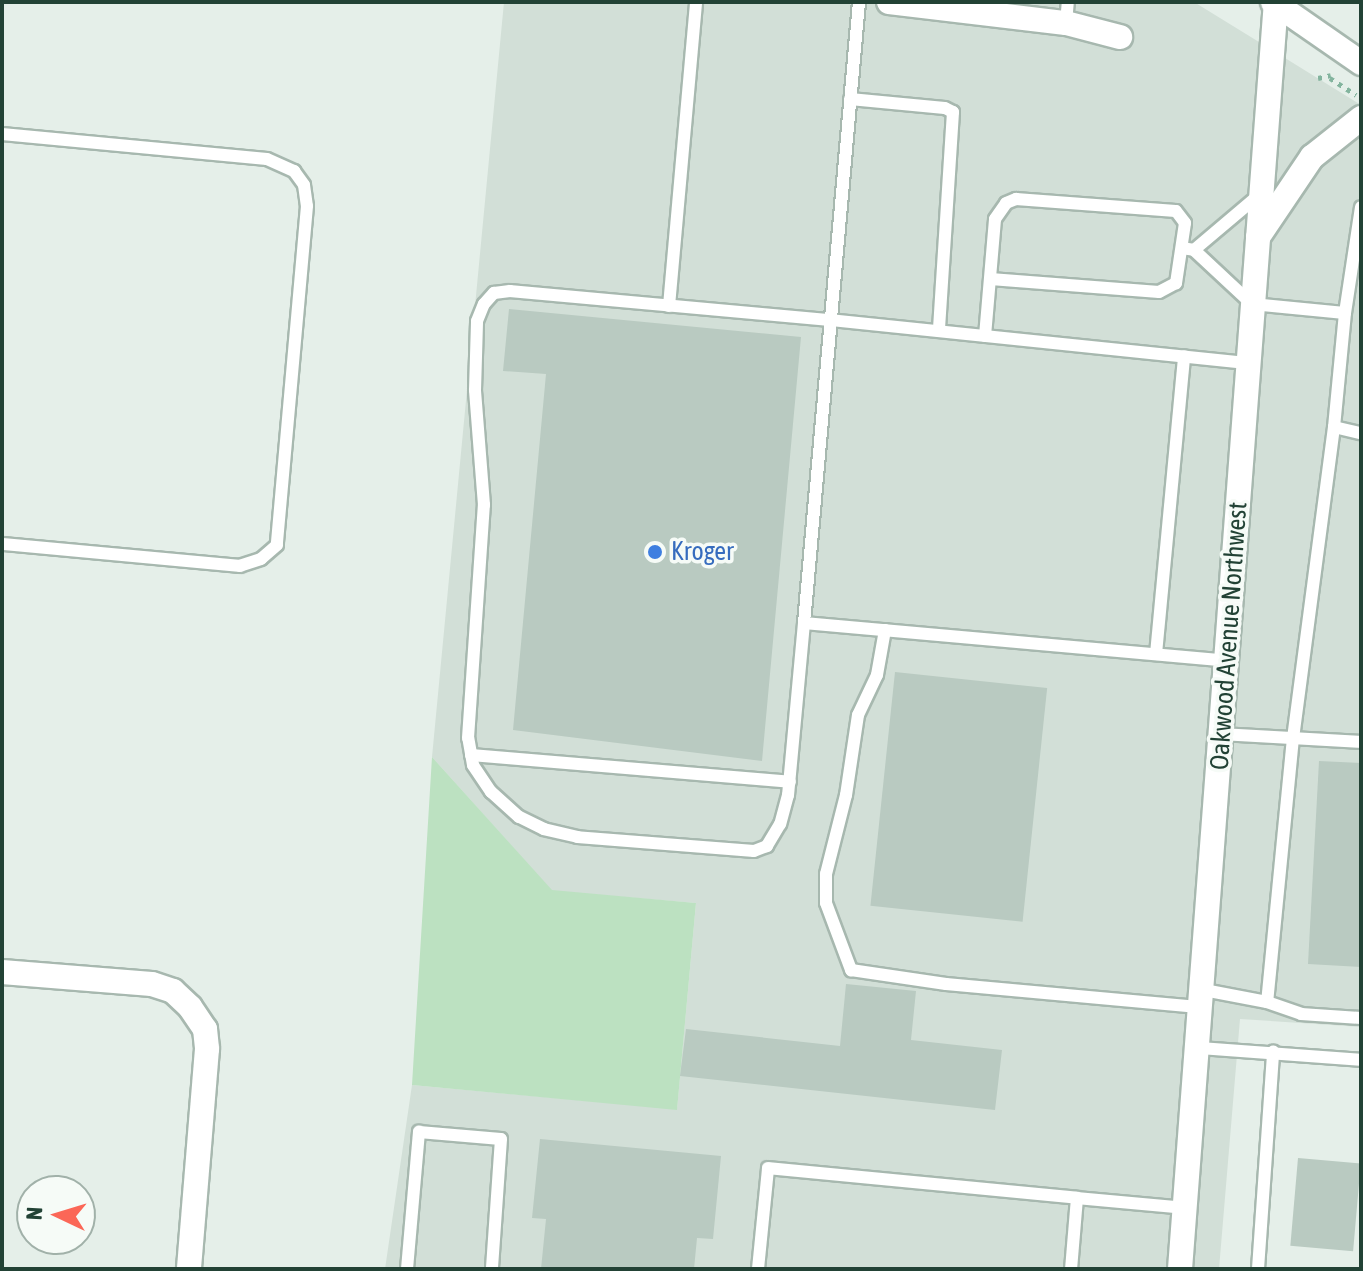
<!DOCTYPE html>
<html>
<head>
<meta charset="utf-8">
<style>
  body { margin:0 }
  #map { position:relative; width:1363px; height:1271px; overflow:hidden; background:#e5efe9; font-family:"Asap Condensed",sans-serif }
  div>[style] { position:absolute }
  .built>* { inset:0; background:#d2dfd7 }
  .green>* { inset:0; background:#bce1c1 }
  .building>* { inset:0; background:#b9cac1; transform-origin:0 0 }
  .path>* { height:5px; margin-top:-2.5px; transform-origin:0; background:repeating-linear-gradient(90deg,#83b49e 0 4px,transparent 0 10px) }
  .roads { filter:drop-shadow(2px 0 #a7b8af) drop-shadow(-2px 0 #a7b8af) drop-shadow(0 2px #a7b8af) drop-shadow(0 -2px #a7b8af) }
  .service>* { height:12px; margin:-6px; padding:0 6px; transform-origin:6px; border-radius:6px; background:#fff }
  .minor>* { height:24px; margin:-12px; padding:0 12px; transform-origin:12px; border-radius:12px; background:#fff }
  .tertiary>* { height:24px; margin:-12px; padding:0 12px; transform-origin:12px; border-radius:12px; background:#fff }
  .secondary>* { height:24px; margin:-12px; padding:0 12px; transform-origin:12px; border-radius:12px; background:#fff }
  .dots>* { width:22px; height:22px; translate:-50% -50%; box-sizing:border-box; border:4px solid #f6fbf7; border-radius:50% }
  span { translate:-50% -50%; white-space:nowrap; text-align:center; line-height:1.15; -webkit-text-stroke:7px #f6fbf7; paint-order:stroke }
  .shop-label { font-size:26px; color:#366cbe }
  .left { translate:0 -50%; text-align:left }
  .street-label { font-size:26px; color:#224235 }
  .frame { position:absolute; inset:0; border:4px solid #224235; pointer-events:none }
  .north { position:absolute; left:16px; top:1175px; width:80px; height:80px; box-sizing:border-box; background:#f6fbf7; border:2px solid #a1b1a9; border-radius:50%; rotate:274deg; font-size:22px; font-weight:700; line-height:32px; text-align:center; color:#224235 }
  .north::after { content:''; display:block; margin:auto; width:28px; height:36px; background:#fb6757; clip-path:polygon(50% 0,100% 100%,50% 72%,0 100%) }
</style>
</head>
<body>
<div id="map">
  <div class="built">
    <i style="clip-path:polygon(504px 2px,1194px 2px,1361px 105px,1361px 1027px,1240px 1019px,1219px 1269px,385px 1269px,412px 1085px,677px 1109px,696px 903px,552px 891px,432px 757px)"></i>
  </div>
  <div class="green">
    <i style="clip-path:polygon(432px 757px,552px 890px,696px 903px,677px 1110px,412px 1085px)"></i>
  </div>
  <div class="building">
    <i style="clip-path:polygon(509px 309px,801px 337px,762px 761px,513px 730px,546px 374px,503px 371px)"></i>
    <i style="left:895px;top:672px;width:153px;height:235px;rotate:6deg"></i>
    <i style="clip-path:polygon(1319px 761px,1361px 763px,1361px 967px,1308px 964px)"></i>
    <i style="clip-path:polygon(846px 984px,916px 991px,911px 1040px,1002px 1050px,995px 1110px,680px 1076px,686px 1029px,840px 1046px)"></i>
    <i style="clip-path:polygon(540px 1139px,721px 1156px,713px 1239px,697px 1238px,694px 1269px,541px 1269px,546px 1219px,532px 1218px)"></i>
    <i style="left:1298px;top:1158px;width:63px;height:88px;rotate:5deg"></i>
  </div>
  <div class="path">
    <i style="left:1318px;top:78px;width:13px;rotate:-13deg"></i>
    <i style="left:1330px;top:78px;width:31px;rotate:33deg"></i>
  </div>
  <div class="roads">
    <div class="service">
      <i style="left:859px;top:2px;width:623px;rotate:95.06deg"></i>
      <i style="left:804px;top:623px;width:425px;rotate:5.1deg"></i>
      <i style="left:1066px;top:23px;width:21px;rotate:-85deg"></i>
      <i style="left:850px;top:99px;width:95px;rotate:5.4deg"></i>
      <i style="left:945px;top:108px;width:9px;rotate:27deg"></i>
      <i style="left:953px;top:112px;width:219px;rotate:93.7deg"></i>
      <i style="left:2px;top:134px;width:266px;rotate:5.4deg"></i>
      <i style="left:267px;top:159px;width:30px;rotate:24deg"></i>
      <i style="left:294px;top:171px;width:17px;rotate:54deg"></i>
      <i style="left:304px;top:185px;width:21px;rotate:82deg"></i>
      <i style="left:307px;top:206px;width:340px;rotate:95.1deg"></i>
      <i style="left:277px;top:545px;width:21px;rotate:139deg"></i>
      <i style="left:261px;top:559px;width:22px;rotate:162deg"></i>
      <i style="left:240px;top:566px;width:239px;rotate:-174.7deg"></i>
      <i style="left:1182px;top:248px;width:12px;rotate:9deg"></i>
      <i style="left:1194px;top:250px;width:79px;rotate:43deg"></i>
      <i style="left:1252px;top:304px;width:93px;rotate:5.5deg"></i>
      <i style="left:1345px;top:313px;width:115px;rotate:95.5deg"></i>
      <i style="left:1334px;top:427px;width:314px;rotate:97.5deg"></i>
      <i style="left:1293px;top:738px;width:265px;rotate:95.6deg"></i>
      <i style="left:1194px;top:250px;width:85px;rotate:-40.2deg"></i>
      <i style="left:669px;top:306px;width:305px;rotate:-84.9deg"></i>
      <i style="left:1345px;top:313px;width:107px;rotate:-81.4deg"></i>
      <i style="left:985px;top:336px;width:117px;rotate:-85.1deg"></i>
      <i style="left:995px;top:219px;width:19px;rotate:-55deg"></i>
      <i style="left:1006px;top:203px;width:11px;rotate:-22deg"></i>
      <i style="left:1016px;top:199px;width:160px;rotate:4.3deg"></i>
      <i style="left:1176px;top:211px;width:15px;rotate:53deg"></i>
      <i style="left:1185px;top:223px;width:61px;rotate:98.5deg"></i>
      <i style="left:1176px;top:283px;width:19px;rotate:152deg"></i>
      <i style="left:1159px;top:292px;width:169px;rotate:-175.6deg"></i>
      <i style="left:1334px;top:427px;width:28px;rotate:13deg"></i>
      <i style="left:804px;top:623px;width:173px;rotate:95.3deg"></i>
      <i style="left:788px;top:795px;width:30px;rotate:105deg"></i>
      <i style="left:780px;top:824px;width:26px;rotate:121deg"></i>
      <i style="left:767px;top:846px;width:14px;rotate:159deg"></i>
      <i style="left:754px;top:851px;width:177px;rotate:-175.5deg"></i>
      <i style="left:578px;top:837px;width:35px;rotate:-167deg"></i>
      <i style="left:544px;top:829px;width:28px;rotate:-154deg"></i>
      <i style="left:519px;top:817px;width:38px;rotate:-138deg"></i>
      <i style="left:491px;top:792px;width:32px;rotate:-124deg"></i>
      <i style="left:473px;top:765px;width:27px;rotate:-100deg"></i>
      <i style="left:468px;top:738px;width:234px;rotate:-86.1deg"></i>
      <i style="left:484px;top:505px;width:115px;rotate:-94.5deg"></i>
      <i style="left:475px;top:390px;width:69px;rotate:-88.3deg"></i>
      <i style="left:477px;top:321px;width:18px;rotate:-68deg"></i>
      <i style="left:484px;top:304px;width:15px;rotate:-48deg"></i>
      <i style="left:494px;top:293px;width:16px;rotate:-7deg"></i>
      <i style="left:510px;top:291px;width:321px;rotate:5.2deg"></i>
      <i style="left:830px;top:320px;width:420px;rotate:5.9deg"></i>
      <i style="left:885px;top:630px;width:46px;rotate:100.1deg"></i>
      <i style="left:877px;top:675px;width:44px;rotate:115.4deg"></i>
      <i style="left:858px;top:715px;width:81px;rotate:98.5deg"></i>
      <i style="left:846px;top:795px;width:81px;rotate:104.2deg"></i>
      <i style="left:826px;top:874px;width:29px;rotate:90deg"></i>
      <i style="left:826px;top:903px;width:72px;rotate:69.5deg"></i>
      <i style="left:851px;top:970px;width:96px;rotate:8.4deg"></i>
      <i style="left:946px;top:984px;width:256px;rotate:5.2deg"></i>
      <i style="left:1156px;top:654px;width:299px;rotate:-84.6deg"></i>
      <i style="left:1222px;top:734px;width:139px;rotate:3.3deg"></i>
      <i style="left:471px;top:755px;width:320px;rotate:4.8deg"></i>
      <i style="left:1204px;top:990px;width:64px;rotate:10.8deg"></i>
      <i style="left:1267px;top:1002px;width:36px;rotate:19deg"></i>
      <i style="left:1301px;top:1014px;width:60px;rotate:3.8deg"></i>
      <i style="left:1199px;top:1048px;width:162px;rotate:4.2deg"></i>
      <i style="left:1077px;top:1198px;width:109px;rotate:5.2deg"></i>
      <i style="left:407px;top:1269px;width:138px;rotate:-85deg"></i>
      <i style="left:419px;top:1132px;width:82px;rotate:4.9deg"></i>
      <i style="left:501px;top:1139px;width:130px;rotate:94deg"></i>
      <i style="left:758px;top:1269px;width:101px;rotate:-84.3deg"></i>
      <i style="left:768px;top:1168px;width:310px;rotate:5.5deg"></i>
      <i style="left:1077px;top:1198px;width:71px;rotate:94.8deg"></i>
      <i style="left:1258px;top:1269px;width:218px;rotate:-86deg"></i>
    </div>
    <div class="minor">
      <i style="left:889px;top:2px;width:178px;rotate:6.8deg"></i>
      <i style="left:1066px;top:23px;width:56px;rotate:14.5deg"></i>
      <i style="left:2px;top:972px;width:150px;rotate:4.6deg"></i>
      <i style="left:152px;top:984px;width:22px;rotate:18deg"></i>
      <i style="left:173px;top:991px;width:23px;rotate:43deg"></i>
      <i style="left:190px;top:1007px;width:27px;rotate:56deg"></i>
      <i style="left:205px;top:1029px;width:20px;rotate:84deg"></i>
      <i style="left:207px;top:1049px;width:221px;rotate:94.7deg"></i>
    </div>
    <div class="tertiary">
      <i style="left:1180px;top:1269px;width:1271px;rotate:-85.67deg"></i>
    </div>
    <div class="secondary">
      <i style="left:1273px;top:2px;width:107px;rotate:34.7deg"></i>
      <i style="left:1258px;top:237px;width:97px;rotate:-56deg"></i>
      <i style="left:1312px;top:157px;width:63px;rotate:-38.5deg"></i>
    </div>
  </div>
  <div class="dots">
    <i style="left:655px;top:552px;background:#3f7fe0"></i>
  </div>
  <div class="shop-label">
    <span class="left" style="left:671px;top:552px">Kroger</span>
  </div>
  <div class="street-label">
    <span style="left:1229px;top:636px;rotate:-86deg">Oakwood Avenue Northwest</span>
  </div>
  <div class="frame"></div>
  <div class="north">N</div>
</div>
</body>
</html>
